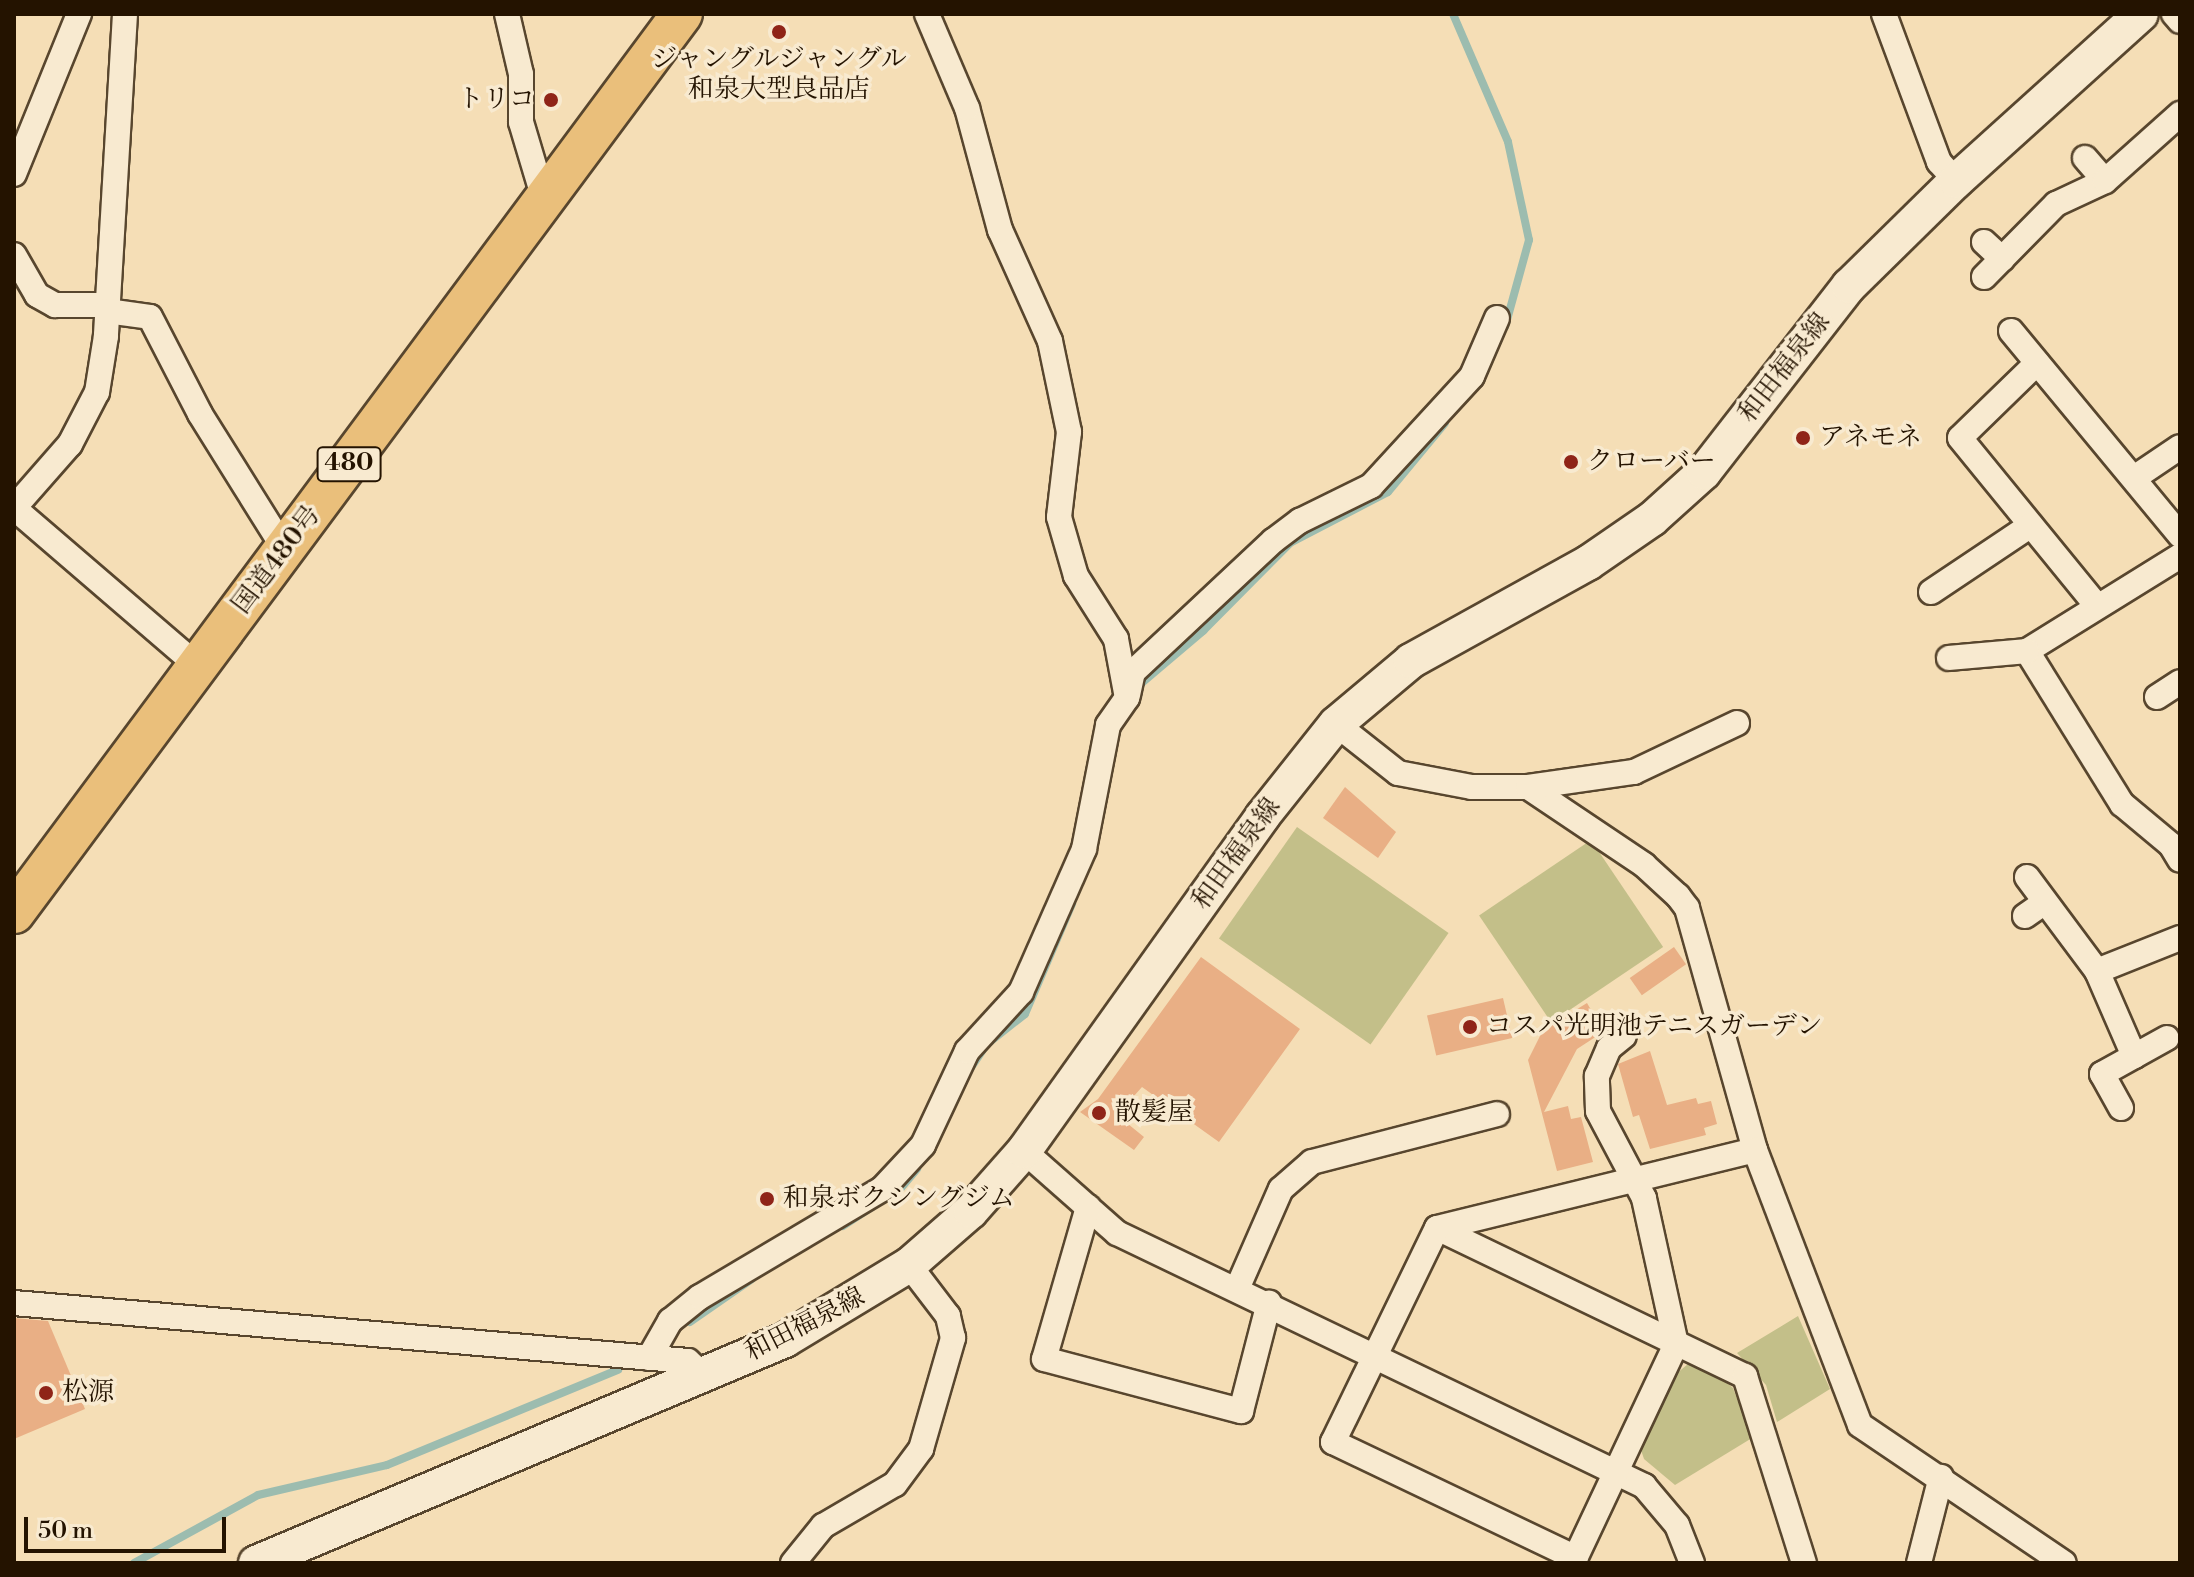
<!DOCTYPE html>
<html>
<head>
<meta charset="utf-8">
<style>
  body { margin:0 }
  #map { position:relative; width:2194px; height:1577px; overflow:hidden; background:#f5deb6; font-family:"Libre Bodoni","Noto Serif JP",serif }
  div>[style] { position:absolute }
  .green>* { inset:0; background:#c3bf89; transform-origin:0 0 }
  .stream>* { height:8px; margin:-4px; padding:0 4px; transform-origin:4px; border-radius:4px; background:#9cbcaf }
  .building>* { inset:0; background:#e9af85; transform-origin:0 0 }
  .roads { filter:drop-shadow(2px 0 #58462e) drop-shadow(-2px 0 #58462e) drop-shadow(0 2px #58462e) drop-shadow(0 -2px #58462e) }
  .minor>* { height:24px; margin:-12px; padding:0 12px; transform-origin:12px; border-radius:12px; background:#f8ead0 }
  .secondary>* { height:34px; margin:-17px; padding:0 17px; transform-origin:17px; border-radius:17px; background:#f8ead0 }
  .trunk>* { height:40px; margin:-20px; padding:0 20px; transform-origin:20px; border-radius:20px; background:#eabf7b }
  .dots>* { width:22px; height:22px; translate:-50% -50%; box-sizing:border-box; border:4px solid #f8ead0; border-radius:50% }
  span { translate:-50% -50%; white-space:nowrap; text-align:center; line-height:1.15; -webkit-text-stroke:7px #f8ead0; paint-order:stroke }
  .shield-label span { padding:2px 6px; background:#f8ead0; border:2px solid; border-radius:6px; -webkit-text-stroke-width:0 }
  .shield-label { font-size:24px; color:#241300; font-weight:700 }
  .poi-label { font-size:26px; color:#241300 }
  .right { translate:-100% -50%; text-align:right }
  .left { translate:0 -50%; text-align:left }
  .street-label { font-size:26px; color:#241300 }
  .frame { position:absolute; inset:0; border:16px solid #241300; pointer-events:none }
  .scale { position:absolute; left:24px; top:1517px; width:202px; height:36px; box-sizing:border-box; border:4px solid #241300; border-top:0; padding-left:10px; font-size:24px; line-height:28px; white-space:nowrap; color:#241300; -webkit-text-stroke:6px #f8ead0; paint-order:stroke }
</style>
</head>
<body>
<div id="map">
  <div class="green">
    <i style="left:1297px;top:827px;width:185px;height:136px;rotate:35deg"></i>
    <i style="left:1591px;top:840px;width:129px;height:135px;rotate:56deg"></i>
    <i style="clip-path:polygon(1798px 1316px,1830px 1389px,1777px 1422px,1766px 1385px,1737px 1353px)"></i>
    <i style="clip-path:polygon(1688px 1364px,1718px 1375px,1733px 1388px,1752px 1438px,1675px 1485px,1644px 1459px,1640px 1447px,1676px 1374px)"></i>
  </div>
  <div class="stream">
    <i style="left:1453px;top:14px;width:139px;rotate:66.7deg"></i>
    <i style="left:1508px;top:142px;width:100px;rotate:77.9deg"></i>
    <i style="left:1529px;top:240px;width:90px;rotate:105.4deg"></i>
    <i style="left:1137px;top:687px;width:87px;rotate:-40.3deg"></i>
    <i style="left:1203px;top:631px;width:124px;rotate:-45.3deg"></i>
    <i style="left:1290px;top:543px;width:110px;rotate:-27.5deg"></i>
    <i style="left:1388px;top:492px;width:89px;rotate:-50.4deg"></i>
    <i style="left:970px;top:1069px;width:30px;rotate:-56deg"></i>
    <i style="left:987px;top:1044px;width:48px;rotate:-38.3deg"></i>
    <i style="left:1025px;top:1014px;width:120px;rotate:-66.9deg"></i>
    <i style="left:843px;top:1226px;width:69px;rotate:-33.2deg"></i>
    <i style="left:901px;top:1188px;width:25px;rotate:-50deg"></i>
    <i style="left:690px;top:1322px;width:75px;rotate:-34.7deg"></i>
    <i style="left:134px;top:1563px;width:141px;rotate:-28.7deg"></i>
    <i style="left:258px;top:1495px;width:132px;rotate:-13.1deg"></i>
    <i style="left:387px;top:1465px;width:250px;rotate:-22.4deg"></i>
  </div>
  <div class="building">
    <i style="clip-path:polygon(1345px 787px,1396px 832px,1378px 858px,1323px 818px)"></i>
    <i style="left:1674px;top:947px;width:21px;height:54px;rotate:55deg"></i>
    <i style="clip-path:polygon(1201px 957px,1300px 1029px,1219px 1142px,1142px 1087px,1117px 1115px,1144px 1137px,1134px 1150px,1080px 1112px,1098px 1099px)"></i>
    <i style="left:1503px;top:998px;width:41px;height:78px;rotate:77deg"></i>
    <i style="clip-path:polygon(1587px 1003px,1601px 1027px,1594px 1031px,1597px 1036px,1577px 1049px,1544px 1112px,1568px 1106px,1571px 1119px,1581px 1117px,1593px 1162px,1557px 1171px,1528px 1060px,1543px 1030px)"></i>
    <i style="clip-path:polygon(1650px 1051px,1667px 1105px,1696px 1098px,1698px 1104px,1711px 1101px,1717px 1124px,1704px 1128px,1706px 1135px,1650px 1149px,1639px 1115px,1633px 1117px,1618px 1064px)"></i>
    <i style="clip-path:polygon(14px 1318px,48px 1321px,85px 1409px,14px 1439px)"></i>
  </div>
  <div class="roads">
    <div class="minor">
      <i style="left:125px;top:14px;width:323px;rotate:93.4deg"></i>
      <i style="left:106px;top:336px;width:57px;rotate:99.1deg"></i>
      <i style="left:97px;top:392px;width:59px;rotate:117.4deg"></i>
      <i style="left:70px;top:444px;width:85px;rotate:131.2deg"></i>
      <i style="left:14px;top:508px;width:243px;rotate:40.7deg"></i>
      <i style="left:507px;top:14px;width:62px;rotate:76.9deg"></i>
      <i style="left:521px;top:74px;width:48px;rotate:90deg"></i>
      <i style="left:521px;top:122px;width:80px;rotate:73.4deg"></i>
      <i style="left:1884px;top:14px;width:158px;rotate:69.6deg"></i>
      <i style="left:1939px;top:162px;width:25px;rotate:48deg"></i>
      <i style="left:2174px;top:14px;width:9px;rotate:49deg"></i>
      <i style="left:2085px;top:158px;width:30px;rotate:49deg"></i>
      <i style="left:14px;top:174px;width:173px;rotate:-67.9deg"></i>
      <i style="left:1984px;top:242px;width:25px;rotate:43deg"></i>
      <i style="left:14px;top:255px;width:46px;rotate:60.1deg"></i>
      <i style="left:37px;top:295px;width:21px;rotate:29deg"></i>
      <i style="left:55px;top:305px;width:52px"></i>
      <i style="left:1984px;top:277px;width:103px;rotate:-45.4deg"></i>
      <i style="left:2056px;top:204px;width:54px;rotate:-25.1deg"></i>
      <i style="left:2105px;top:181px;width:101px;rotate:-41.8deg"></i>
      <i style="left:107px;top:311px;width:43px;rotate:7.9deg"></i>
      <i style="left:150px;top:317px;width:109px;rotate:62.7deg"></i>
      <i style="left:200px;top:414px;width:160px;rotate:58deg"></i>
      <i style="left:2011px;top:331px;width:265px;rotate:50.4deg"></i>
      <i style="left:2037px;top:363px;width:107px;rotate:135.8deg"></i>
      <i style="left:1960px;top:438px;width:217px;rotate:50.8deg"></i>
      <i style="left:2134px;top:478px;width:55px;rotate:-34deg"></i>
      <i style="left:2180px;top:556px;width:180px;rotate:148.2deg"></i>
      <i style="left:2027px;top:651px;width:180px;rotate:58.2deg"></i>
      <i style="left:2122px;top:804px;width:64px;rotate:39.9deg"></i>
      <i style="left:2171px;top:845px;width:17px;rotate:59deg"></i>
      <i style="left:1931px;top:592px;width:120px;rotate:-33.8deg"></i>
      <i style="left:1949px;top:658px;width:78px;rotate:-5.1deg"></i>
      <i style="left:1128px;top:695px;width:24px;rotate:-78deg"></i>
      <i style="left:1133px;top:672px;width:192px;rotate:-43.1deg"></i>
      <i style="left:1273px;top:541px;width:34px;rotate:-37deg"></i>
      <i style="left:1300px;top:521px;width:79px;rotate:-26.2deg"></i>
      <i style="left:1371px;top:486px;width:149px;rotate:-47.4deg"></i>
      <i style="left:1472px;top:376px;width:63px;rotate:-66.7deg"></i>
      <i style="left:2157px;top:697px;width:27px;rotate:-33deg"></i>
      <i style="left:1336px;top:724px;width:79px;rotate:38.3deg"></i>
      <i style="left:1398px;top:773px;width:75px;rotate:10.7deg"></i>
      <i style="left:1472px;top:787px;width:56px"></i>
      <i style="left:1528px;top:787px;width:140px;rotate:33.9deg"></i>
      <i style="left:1644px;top:865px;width:46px;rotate:42.4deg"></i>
      <i style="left:1678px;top:896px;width:15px;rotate:53deg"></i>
      <i style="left:1687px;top:908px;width:251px;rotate:74.3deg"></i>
      <i style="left:1755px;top:1150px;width:294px;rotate:69.1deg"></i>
      <i style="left:1860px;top:1425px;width:246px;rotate:34.1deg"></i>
      <i style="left:1528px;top:787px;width:107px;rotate:-8.1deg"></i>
      <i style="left:1634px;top:772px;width:114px;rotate:-25.4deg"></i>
      <i style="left:2027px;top:877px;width:117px;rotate:53.3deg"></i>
      <i style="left:2097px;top:971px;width:93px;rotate:66.5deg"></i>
      <i style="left:2025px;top:916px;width:24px;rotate:-35deg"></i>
      <i style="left:2097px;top:971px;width:89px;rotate:-21.7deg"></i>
      <i style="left:2121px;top:1108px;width:39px;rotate:-119deg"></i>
      <i style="left:2102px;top:1074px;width:74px;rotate:-29deg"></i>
      <i style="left:1755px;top:1150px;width:327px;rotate:166.2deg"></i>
      <i style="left:1437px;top:1228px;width:342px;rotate:25.7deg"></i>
      <i style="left:1745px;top:1376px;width:196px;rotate:72.5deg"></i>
      <i style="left:1024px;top:1151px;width:124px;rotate:41.4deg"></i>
      <i style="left:1117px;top:1233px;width:585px;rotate:25.64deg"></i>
      <i style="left:1644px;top:1486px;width:51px;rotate:49.8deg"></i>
      <i style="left:1677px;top:1525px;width:41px;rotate:68.5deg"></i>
      <i style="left:1088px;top:1207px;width:158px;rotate:106.1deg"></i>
      <i style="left:1044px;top:1359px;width:204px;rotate:14.8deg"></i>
      <i style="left:1241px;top:1411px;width:112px;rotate:-75.5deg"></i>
      <i style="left:1437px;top:1228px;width:238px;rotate:115.9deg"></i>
      <i style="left:1333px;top:1442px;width:269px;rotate:25.5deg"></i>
      <i style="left:1237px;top:1289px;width:109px;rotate:-66.3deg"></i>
      <i style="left:1281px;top:1189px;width:41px;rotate:-41.1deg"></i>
      <i style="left:1312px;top:1162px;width:191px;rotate:-14.5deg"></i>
      <i style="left:14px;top:1303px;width:676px;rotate:4.92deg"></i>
      <i style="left:688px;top:1361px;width:19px;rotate:43deg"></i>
      <i style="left:649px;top:1358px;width:43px;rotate:-60.4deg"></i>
      <i style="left:670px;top:1321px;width:38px;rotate:-39deg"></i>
      <i style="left:700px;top:1297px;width:212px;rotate:-30.7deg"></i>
      <i style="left:882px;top:1189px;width:60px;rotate:-47deg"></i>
      <i style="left:923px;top:1145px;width:104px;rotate:-64.9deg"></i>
      <i style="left:967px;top:1051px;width:80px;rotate:-47.5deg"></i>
      <i style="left:1021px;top:992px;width:156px;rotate:-66.2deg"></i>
      <i style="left:1084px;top:849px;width:126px;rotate:-79deg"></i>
      <i style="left:1108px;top:725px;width:33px;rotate:-55deg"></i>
      <i style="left:1127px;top:698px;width:60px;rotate:-100.6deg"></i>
      <i style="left:1116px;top:639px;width:75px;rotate:-122.4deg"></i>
      <i style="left:1076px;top:576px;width:61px;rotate:-106.1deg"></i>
      <i style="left:1059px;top:517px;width:86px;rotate:-83.3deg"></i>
      <i style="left:1069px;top:432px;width:93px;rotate:-101.8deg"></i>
      <i style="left:1050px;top:341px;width:122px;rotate:-114.2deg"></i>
      <i style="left:1000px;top:230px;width:126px;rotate:-105.1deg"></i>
      <i style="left:967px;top:108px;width:102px;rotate:-113.1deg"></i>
      <i style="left:793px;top:1563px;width:48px;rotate:-51deg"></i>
      <i style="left:823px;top:1526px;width:83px;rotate:-30.3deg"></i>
      <i style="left:895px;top:1484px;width:44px;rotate:-53.4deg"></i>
      <i style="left:921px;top:1449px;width:116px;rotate:-73.9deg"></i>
      <i style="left:953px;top:1338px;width:23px;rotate:-103deg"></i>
      <i style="left:948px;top:1316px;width:64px;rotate:-127.4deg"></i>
      <i style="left:1573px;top:1563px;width:242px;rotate:-64.8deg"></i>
      <i style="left:1676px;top:1344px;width:149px;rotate:-102.4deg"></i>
      <i style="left:1644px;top:1198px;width:98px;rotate:-117.9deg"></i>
      <i style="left:1598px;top:1111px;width:35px;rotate:-92deg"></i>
      <i style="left:1597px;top:1076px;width:30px;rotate:-67deg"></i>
      <i style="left:1609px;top:1048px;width:19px;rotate:-39deg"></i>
      <i style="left:1919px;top:1563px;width:89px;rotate:-75.7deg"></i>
    </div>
    <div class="secondary">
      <i style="left:256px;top:1563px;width:574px;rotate:-22.86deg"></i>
      <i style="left:785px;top:1340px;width:145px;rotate:-31.2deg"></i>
      <i style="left:909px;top:1265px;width:82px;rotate:-41.1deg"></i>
      <i style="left:971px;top:1211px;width:80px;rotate:-48.5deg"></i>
      <i style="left:1024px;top:1151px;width:410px;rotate:-54.5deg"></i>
      <i style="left:1262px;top:817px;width:119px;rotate:-51.5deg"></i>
      <i style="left:1336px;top:724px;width:98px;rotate:-40deg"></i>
      <i style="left:1411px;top:661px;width:202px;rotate:-29deg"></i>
      <i style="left:1588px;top:563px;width:78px;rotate:-34.5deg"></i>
      <i style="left:1652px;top:519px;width:70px;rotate:-42.1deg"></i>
      <i style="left:1704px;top:472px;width:236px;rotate:-52.1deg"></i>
      <i style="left:1849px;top:286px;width:150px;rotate:-44.5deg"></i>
      <i style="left:1956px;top:181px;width:249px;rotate:-42.1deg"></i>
    </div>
    <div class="trunk">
      <i style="left:14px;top:913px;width:1120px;rotate:-53.39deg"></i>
    </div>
  </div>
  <div class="dots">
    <i style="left:779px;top:32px;background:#8f2418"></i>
    <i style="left:551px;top:100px;background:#8f2418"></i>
    <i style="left:1803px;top:438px;background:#8f2418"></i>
    <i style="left:1571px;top:462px;background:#8f2418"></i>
    <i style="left:1470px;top:1027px;background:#8f2418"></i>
    <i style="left:1099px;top:1113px;background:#8f2418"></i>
    <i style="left:767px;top:1199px;background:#8f2418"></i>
    <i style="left:46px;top:1393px;background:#8f2418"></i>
  </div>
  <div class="shield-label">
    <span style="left:349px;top:464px">480</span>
  </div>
  <div class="poi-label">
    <span style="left:779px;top:75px">ジャングルジャングル<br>和泉大型良品店</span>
    <span class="right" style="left:535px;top:100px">トリコ</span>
    <span class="left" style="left:1819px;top:438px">アネモネ</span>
    <span class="left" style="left:1587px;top:462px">クローバー</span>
    <span class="left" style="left:1486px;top:1027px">コスパ光明池テニスガーデン</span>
    <span class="left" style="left:1115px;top:1113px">散髪屋</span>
    <span class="left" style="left:783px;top:1199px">和泉ボクシングジム</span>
    <span class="left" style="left:62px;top:1393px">松源</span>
  </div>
  <div class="street-label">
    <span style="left:1785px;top:368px;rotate:-52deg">和田福泉線</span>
    <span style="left:277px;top:560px;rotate:-53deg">国道480号</span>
    <span style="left:1237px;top:854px;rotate:-54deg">和田福泉線</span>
    <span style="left:805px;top:1325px;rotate:-27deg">和田福泉線</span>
  </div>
  <div class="frame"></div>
  <div class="scale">50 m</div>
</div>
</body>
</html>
